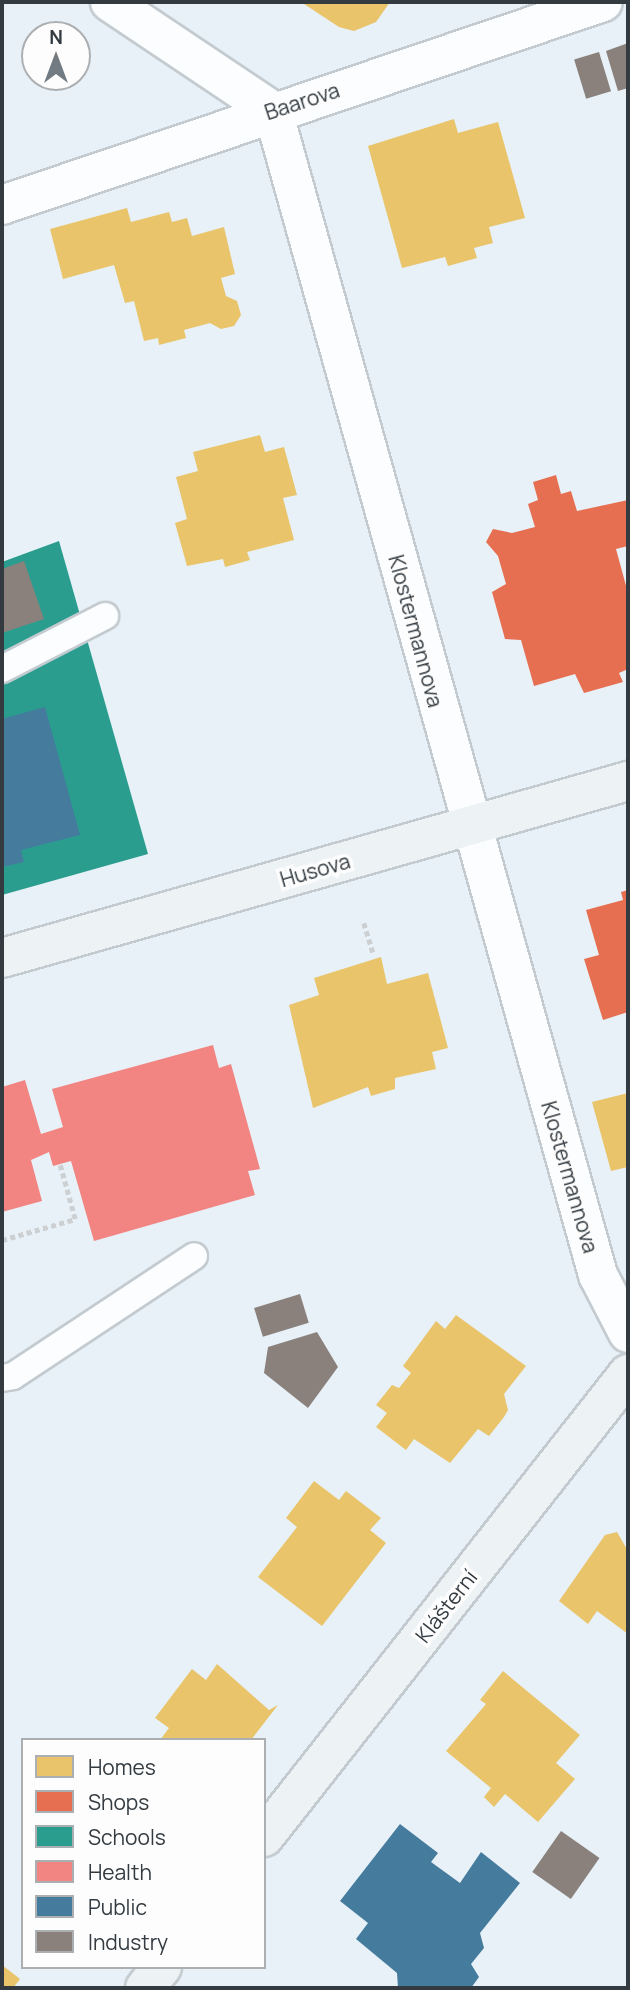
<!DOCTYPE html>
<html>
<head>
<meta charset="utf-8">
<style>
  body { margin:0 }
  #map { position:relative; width:630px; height:1990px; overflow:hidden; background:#e7f1f7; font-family:Manrope,sans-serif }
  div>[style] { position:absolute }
  .homes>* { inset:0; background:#e9c46a }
  .shops>* { inset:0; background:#e76f51 }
  .schools>* { inset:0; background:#2a9d8f }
  .health>* { inset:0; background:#f28482 }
  .public>* { inset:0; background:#457b9d }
  .industry>* { inset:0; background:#8a817c; transform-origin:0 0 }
  .path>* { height:4.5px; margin-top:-2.25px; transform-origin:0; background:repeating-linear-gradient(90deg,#cdd0d2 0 5px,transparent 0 8.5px) }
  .roads { filter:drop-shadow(2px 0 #c3cbd0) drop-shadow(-2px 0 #c3cbd0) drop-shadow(0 2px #c3cbd0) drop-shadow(0 -2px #c3cbd0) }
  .lane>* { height:26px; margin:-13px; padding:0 13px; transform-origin:13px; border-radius:13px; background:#fbfdfe }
  .street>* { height:38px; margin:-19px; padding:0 19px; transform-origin:19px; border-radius:19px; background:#fbfdfe }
  .secondary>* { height:38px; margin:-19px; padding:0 19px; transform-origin:19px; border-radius:19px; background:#edf2f4 }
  span { translate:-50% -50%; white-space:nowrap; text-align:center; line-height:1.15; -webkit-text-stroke:7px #fdfdfd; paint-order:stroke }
  .street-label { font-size:21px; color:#333b41 }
  .frame { position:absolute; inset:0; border:4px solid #333b41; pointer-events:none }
  .legend { position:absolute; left:21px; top:1738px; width:245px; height:231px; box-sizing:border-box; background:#fdfdfd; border:2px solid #acafb2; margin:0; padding:9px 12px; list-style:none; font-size:21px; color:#333b41 }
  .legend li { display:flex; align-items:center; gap:14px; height:35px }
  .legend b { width:35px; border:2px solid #acafb2 }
  .north { position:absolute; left:21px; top:21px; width:70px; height:70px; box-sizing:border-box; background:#fdfdfd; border:2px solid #acafb2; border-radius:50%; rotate:0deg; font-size:19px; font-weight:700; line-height:28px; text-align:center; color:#333b41 }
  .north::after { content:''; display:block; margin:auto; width:24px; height:32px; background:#727b81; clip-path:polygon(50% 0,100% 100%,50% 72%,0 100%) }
</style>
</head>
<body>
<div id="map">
  <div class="homes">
    <i style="clip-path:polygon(301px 2px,390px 2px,376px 22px,354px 31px,339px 27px)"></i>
    <i style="clip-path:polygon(454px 119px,458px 133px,498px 122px,525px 218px,489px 227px,493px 243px,474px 248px,477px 258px,448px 266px,445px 257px,402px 268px,368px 146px)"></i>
    <i style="clip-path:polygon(127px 208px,131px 222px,169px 212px,172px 222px,187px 218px,192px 236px,224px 227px,235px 274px,221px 278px,226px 296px,237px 301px,241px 315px,234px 326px,221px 329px,210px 323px,184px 330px,186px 338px,159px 345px,158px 338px,144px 341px,134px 301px,125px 303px,114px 265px,63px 279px,50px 229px)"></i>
    <i style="clip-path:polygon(260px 435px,265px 452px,284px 447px,297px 495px,283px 498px,294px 540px,247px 552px,250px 560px,225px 567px,223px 559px,187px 566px,175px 523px,187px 519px,176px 477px,198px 471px,193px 452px)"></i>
    <i style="clip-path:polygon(381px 957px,387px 984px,428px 973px,448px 1048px,432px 1052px,436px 1069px,395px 1078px,395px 1089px,371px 1096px,368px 1087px,313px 1108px,289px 1005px,319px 995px,314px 978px)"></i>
    <i style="clip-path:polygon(628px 1093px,628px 1167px,611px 1171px,592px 1102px)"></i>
    <i style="clip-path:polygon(456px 1315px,526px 1366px,504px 1394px,508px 1410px,504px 1417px,489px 1436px,478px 1429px,450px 1463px,414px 1439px,406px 1450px,376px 1427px,387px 1413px,376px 1405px,392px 1385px,399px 1388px,411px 1373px,403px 1366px,436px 1321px,445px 1329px)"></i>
    <i style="clip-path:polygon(314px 1481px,339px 1500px,346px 1491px,381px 1518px,370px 1530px,386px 1543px,322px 1626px,258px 1577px,297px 1527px,286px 1518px)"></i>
    <i style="clip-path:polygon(617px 1532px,628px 1551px,628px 1634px,597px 1611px,588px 1624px,559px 1601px,605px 1535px)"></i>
    <i style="clip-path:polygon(217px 1664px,269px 1710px,278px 1705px,251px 1740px,160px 1740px,169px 1728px,155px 1718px,192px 1669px,206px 1680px)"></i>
    <i style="clip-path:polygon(503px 1671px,580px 1735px,556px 1763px,575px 1779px,538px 1822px,505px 1794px,494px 1807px,484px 1797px,491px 1788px,446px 1751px,486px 1704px,480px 1700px)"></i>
    <i style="clip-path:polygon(2px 1965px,20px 1979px,13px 1988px,2px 1988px)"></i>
  </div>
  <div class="shops">
    <i style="clip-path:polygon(556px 475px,561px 494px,571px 491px,577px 511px,628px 500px,628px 546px,616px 549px,628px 593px,628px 669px,619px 673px,623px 682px,584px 693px,575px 674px,534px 686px,521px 640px,505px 639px,492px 592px,506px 584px,498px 556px,486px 542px,493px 529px,512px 533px,535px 527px,528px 504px,538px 500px,533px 482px)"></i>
    <i style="clip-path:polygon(628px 890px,628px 1012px,603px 1020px,584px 959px,599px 955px,586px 910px,623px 900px,621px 892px)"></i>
  </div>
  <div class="schools">
    <i style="clip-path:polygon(59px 541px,148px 854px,2px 895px,2px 562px)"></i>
  </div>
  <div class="health">
    <i style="clip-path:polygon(213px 1045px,219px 1068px,231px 1064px,260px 1169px,248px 1171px,255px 1195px,94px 1241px,71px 1161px,53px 1166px,49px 1152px,31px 1160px,42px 1201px,2px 1212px,2px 1087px,25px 1080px,41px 1134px,63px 1127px,52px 1089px)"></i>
  </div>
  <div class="public">
    <i style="clip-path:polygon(45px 707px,80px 835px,21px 850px,24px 862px,2px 867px,2px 719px)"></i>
    <i style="clip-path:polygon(400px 1824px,438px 1853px,431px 1862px,460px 1883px,481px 1852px,520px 1883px,480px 1933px,484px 1948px,471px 1964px,479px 1977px,471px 1988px,398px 1988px,397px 1973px,356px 1939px,368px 1923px,340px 1901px)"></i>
  </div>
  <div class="industry">
    <i style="clip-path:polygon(628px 43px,628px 88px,618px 91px,606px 51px)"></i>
    <i style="left:599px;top:52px;width:41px;height:26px;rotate:73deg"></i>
    <i style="clip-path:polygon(24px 561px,44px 619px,2px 633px,2px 569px)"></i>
    <i style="left:300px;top:1294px;width:30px;height:48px;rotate:73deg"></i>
    <i style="clip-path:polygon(317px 1332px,338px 1367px,308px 1408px,264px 1373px,268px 1347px)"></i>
    <i style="left:561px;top:1831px;width:47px;height:50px;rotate:35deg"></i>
  </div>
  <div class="path">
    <i style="left:364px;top:923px;width:31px;rotate:73deg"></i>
    <i style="left:2px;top:1240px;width:76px;rotate:-16deg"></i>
    <i style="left:75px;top:1219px;width:56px;rotate:-105.5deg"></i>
  </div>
  <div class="roads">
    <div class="lane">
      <i style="left:2px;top:669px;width:116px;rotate:-27.2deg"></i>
      <i style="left:2px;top:1378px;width:11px;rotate:-10deg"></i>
      <i style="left:13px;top:1376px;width:217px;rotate:-33.5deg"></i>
    </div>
    <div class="street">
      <i style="left:110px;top:2px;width:196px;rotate:33.8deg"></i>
      <i style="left:273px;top:111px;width:1209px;rotate:74.4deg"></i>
      <i style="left:598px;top:1275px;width:65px;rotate:62.7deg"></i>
      <i style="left:2px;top:205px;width:634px;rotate:-18.66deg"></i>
    </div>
    <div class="secondary">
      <i style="left:2px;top:958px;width:651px;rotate:-15.79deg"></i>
      <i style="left:264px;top:1837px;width:589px;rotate:-51.83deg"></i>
      <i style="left:145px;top:1988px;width:27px;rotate:-51deg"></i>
    </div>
  </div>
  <div class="street-label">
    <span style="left:302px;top:101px;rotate:-18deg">Baarova</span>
    <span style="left:416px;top:631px;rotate:75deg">Klostermannova</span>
    <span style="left:315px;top:870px;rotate:-16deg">Husova</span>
    <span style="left:570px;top:1177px;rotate:74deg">Klostermannova</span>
    <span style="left:446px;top:1606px;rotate:-52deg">Klášterní</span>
  </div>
  <div class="frame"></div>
  <ul class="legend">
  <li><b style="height:19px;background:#e9c46a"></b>Homes</li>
  <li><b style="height:19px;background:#e76f51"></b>Shops</li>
  <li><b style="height:19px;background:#2a9d8f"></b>Schools</li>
  <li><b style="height:19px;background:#f28482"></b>Health</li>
  <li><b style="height:19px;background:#457b9d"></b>Public</li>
  <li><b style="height:19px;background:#8a817c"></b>Industry</li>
  </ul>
  <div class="north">N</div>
</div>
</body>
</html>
